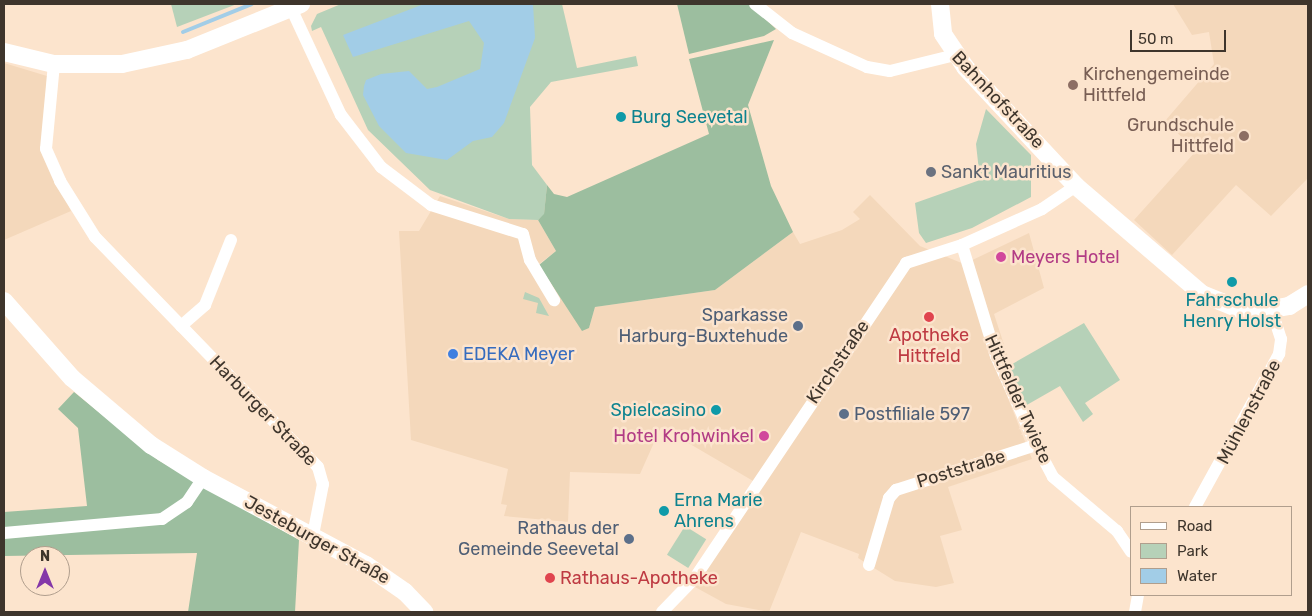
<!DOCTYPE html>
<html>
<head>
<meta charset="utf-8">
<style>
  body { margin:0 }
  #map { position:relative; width:1312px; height:616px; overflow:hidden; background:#fce4cd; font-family:Rubik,sans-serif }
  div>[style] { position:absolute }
  .built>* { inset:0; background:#f4d8bb }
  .green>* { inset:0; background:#b6d1b8; transform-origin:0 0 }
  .forest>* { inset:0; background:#9cbe9f }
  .water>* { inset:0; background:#a2cde7 }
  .stream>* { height:4px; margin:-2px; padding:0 2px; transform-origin:2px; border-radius:2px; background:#a2cde7 }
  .street>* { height:12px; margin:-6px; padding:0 6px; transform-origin:6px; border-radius:6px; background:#fff }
  .secondary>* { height:18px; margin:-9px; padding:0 9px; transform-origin:9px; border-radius:9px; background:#fff }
  .dots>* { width:14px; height:14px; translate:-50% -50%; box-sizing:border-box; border:2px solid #fce4cd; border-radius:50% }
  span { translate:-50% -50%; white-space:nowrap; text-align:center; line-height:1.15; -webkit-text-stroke:5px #fce4cd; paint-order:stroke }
  .education-label { font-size:18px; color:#785e54 }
  .left { translate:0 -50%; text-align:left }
  .right { translate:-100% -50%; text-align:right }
  .street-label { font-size:18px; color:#3e352c }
  .culture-label { font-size:18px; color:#0d838f }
  .worship-label { font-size:18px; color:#5b616d }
  .hotel-label { font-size:18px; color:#b23c85 }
  .service-label { font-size:18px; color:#4e5e75 }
  .health-label { font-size:18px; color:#be3a42 }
  .shop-label { font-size:18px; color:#366cbe }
  .frame { position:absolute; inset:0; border:5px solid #3e352c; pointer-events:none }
  .legend { position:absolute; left:1130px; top:506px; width:162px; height:90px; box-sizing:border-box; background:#fce4cd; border:1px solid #b09e8d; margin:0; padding:6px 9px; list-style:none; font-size:15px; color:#3e352c }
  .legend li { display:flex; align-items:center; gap:10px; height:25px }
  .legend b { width:25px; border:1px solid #b09e8d }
  .north { position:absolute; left:20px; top:546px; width:50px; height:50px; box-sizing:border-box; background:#fce4cd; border:1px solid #b09e8d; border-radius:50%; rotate:0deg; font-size:14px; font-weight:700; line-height:20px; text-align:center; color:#3e352c }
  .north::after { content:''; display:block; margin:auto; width:18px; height:22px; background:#8437a8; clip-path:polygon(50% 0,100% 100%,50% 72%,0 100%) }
  .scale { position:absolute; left:1130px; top:30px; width:96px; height:22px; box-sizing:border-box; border:2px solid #3e352c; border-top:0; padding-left:6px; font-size:15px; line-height:18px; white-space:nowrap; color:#3e352c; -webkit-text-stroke:4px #fce4cd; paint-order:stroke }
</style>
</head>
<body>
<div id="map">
  <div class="built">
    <i style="clip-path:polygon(1173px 4px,1308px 4px,1308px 178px,1271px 216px,1236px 185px,1172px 255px,1134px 220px,1196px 151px,1165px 121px,1214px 64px,1209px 32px,1192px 35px)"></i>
    <i style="clip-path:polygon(4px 63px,47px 76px,42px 150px,71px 211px,4px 240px)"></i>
    <i style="clip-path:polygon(870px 195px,920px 246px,964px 264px,1029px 233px,1044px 288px,994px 314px,1009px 360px,996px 368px,1032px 459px,948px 487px,962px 530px,940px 536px,954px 583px,936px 587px,895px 581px,858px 558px,859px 554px,801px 532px,769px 612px,726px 604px,695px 587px,760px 485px,661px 427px,640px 474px,570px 472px,568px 522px,504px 516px,507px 505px,501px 504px,508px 469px,411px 440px,399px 231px,419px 231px,440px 196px,509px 219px,538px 220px,556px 251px,539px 264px,589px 328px,595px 307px,715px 290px,793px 232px,800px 244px,842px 230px,860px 219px,853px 212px)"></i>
  </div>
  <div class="green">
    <i style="clip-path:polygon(171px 4px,237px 4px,177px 27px)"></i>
    <i style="clip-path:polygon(341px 4px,562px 4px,577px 68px,636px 56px,638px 66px,551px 82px,530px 107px,532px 165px,547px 185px,544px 215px,538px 220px,509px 219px,430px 190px,368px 130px,321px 27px,312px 31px,311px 26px,317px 14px)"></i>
    <i style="clip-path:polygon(986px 109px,1031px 155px,1031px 197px,972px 228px,926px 243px,919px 233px,915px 203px,980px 180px,976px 144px)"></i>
    <i style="clip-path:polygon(525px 292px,539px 298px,549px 316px,536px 313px,538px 303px,523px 299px)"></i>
    <i style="clip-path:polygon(1084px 323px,1120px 380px,1085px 403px,1093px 414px,1083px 422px,1060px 386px,1025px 406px,1007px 367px)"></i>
    <i style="left:685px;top:526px;width:25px;height:34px;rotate:32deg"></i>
  </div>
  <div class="forest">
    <i style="clip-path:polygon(677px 4px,749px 4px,776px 29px,764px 36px,689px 54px)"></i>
    <i style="clip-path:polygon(774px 40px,748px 105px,771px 186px,793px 232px,715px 290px,595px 307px,589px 328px,582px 331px,539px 265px,556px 251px,538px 220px,544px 214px,547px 185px,554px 194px,567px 197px,709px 134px,689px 59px)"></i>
    <i style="clip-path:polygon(74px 392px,158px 460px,299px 540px,295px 612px,188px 612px,197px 553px,4px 556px,4px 512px,87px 506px,78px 428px,58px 409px)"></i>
  </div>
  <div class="water">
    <i style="clip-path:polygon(424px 4px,533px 4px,535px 38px,504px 123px,492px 137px,473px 141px,447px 160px,406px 153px,379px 126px,363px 95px,364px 86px,366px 80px,381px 74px,409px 71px,427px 89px,437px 87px,480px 69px,484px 43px,469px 21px,353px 57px,343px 35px)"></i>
  </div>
  <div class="stream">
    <i style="left:183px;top:32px;width:74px;rotate:-22.1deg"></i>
  </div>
  <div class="street">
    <i style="left:755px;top:4px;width:47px;rotate:38.1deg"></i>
    <i style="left:792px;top:33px;width:82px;rotate:24.4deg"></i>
    <i style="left:867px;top:67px;width:23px;rotate:10deg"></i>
    <i style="left:890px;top:71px;width:67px;rotate:-13.8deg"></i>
    <i style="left:291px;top:8px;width:118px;rotate:65deg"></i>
    <i style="left:341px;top:115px;width:66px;rotate:52.4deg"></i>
    <i style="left:381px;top:167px;width:63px;rotate:37.2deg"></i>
    <i style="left:431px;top:205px;width:96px;rotate:17.5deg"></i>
    <i style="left:523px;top:234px;width:27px;rotate:75deg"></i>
    <i style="left:530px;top:260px;width:47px;rotate:59deg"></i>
    <i style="left:54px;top:64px;width:85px;rotate:95.4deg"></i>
    <i style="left:46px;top:149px;width:35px;rotate:66deg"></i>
    <i style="left:60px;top:181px;width:66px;rotate:58deg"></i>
    <i style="left:95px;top:237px;width:320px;rotate:45.9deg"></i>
    <i style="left:318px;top:467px;width:18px;rotate:74deg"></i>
    <i style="left:323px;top:484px;width:52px;rotate:101.1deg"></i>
    <i style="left:962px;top:245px;width:116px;rotate:73deg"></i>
    <i style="left:996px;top:356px;width:98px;rotate:65.8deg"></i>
    <i style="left:1036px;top:445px;width:36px;rotate:62deg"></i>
    <i style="left:1053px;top:477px;width:84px;rotate:40.2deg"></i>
    <i style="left:1117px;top:531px;width:25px;rotate:56deg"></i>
    <i style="left:181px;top:326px;width:32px;rotate:-41deg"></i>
    <i style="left:205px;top:305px;width:70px;rotate:-68.2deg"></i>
    <i style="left:1195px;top:507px;width:175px;rotate:-61.2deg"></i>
    <i style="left:1279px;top:354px;width:15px;rotate:-82deg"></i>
    <i style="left:1281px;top:339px;width:29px;rotate:-108deg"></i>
    <i style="left:4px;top:533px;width:159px;rotate:-5.1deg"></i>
    <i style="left:162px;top:519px;width:30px;rotate:-34deg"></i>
    <i style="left:187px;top:502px;width:29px;rotate:-56deg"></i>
    <i style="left:869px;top:565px;width:70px;rotate:-73.4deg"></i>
    <i style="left:889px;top:498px;width:11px;rotate:-49deg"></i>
    <i style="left:896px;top:490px;width:147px;rotate:-17.8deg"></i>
    <i style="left:662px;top:612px;width:46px;rotate:-45.9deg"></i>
    <i style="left:694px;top:579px;width:381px;rotate:-56.1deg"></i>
    <i style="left:906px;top:263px;width:59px;rotate:-17.8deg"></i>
    <i style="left:962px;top:245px;width:88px;rotate:-24.2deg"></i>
    <i style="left:1042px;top:209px;width:41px;rotate:-34.1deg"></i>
    <i style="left:1135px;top:612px;width:17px;rotate:-80deg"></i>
  </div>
  <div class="secondary">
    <i style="left:940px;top:4px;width:30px;rotate:84deg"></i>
    <i style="left:943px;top:34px;width:40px;rotate:56deg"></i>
    <i style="left:965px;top:67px;width:163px;rotate:47deg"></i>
    <i style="left:1076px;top:186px;width:166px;rotate:40.6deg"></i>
    <i style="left:1202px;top:294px;width:51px;rotate:22deg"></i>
    <i style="left:1249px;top:313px;width:41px;rotate:-9.9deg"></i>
    <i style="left:1289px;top:306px;width:22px;rotate:-32deg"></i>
    <i style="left:4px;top:52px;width:51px;rotate:13.5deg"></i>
    <i style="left:54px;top:64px;width:68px"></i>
    <i style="left:122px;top:64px;width:66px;rotate:-12.2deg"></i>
    <i style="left:187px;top:50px;width:123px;rotate:-22deg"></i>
    <i style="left:4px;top:301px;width:103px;rotate:48.6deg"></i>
    <i style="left:72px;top:378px;width:104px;rotate:40.3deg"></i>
    <i style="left:151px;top:445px;width:62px;rotate:32.4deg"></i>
    <i style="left:203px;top:478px;width:185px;rotate:28.1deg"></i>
    <i style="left:366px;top:565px;width:47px;rotate:34.7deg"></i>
    <i style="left:405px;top:592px;width:28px;rotate:46deg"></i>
  </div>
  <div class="dots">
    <i style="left:1073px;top:85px;background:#8d6e63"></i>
    <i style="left:621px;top:117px;background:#0f9aa8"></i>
    <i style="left:1244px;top:136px;background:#8d6e63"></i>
    <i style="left:931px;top:172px;background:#6b7280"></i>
    <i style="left:1001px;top:257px;background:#d1479c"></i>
    <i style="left:1232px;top:282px;background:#0f9aa8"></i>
    <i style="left:929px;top:317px;background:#e0444e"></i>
    <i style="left:798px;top:326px;background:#5c6f8a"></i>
    <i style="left:453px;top:354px;background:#3f7fe0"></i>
    <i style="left:716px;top:410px;background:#0f9aa8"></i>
    <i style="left:844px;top:414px;background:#5c6f8a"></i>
    <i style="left:764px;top:436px;background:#d1479c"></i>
    <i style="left:664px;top:511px;background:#0f9aa8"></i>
    <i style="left:629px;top:539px;background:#5c6f8a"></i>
    <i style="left:550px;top:578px;background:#e0444e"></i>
  </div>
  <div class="education-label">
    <span class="left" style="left:1083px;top:85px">Kirchengemeinde<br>Hittfeld</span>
    <span class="right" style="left:1234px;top:136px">Grundschule<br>Hittfeld</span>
  </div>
  <div class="street-label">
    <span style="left:998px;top:100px;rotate:47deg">Bahnhofstraße</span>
    <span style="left:838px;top:362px;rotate:-56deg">Kirchstraße</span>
    <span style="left:1018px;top:399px;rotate:66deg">Hittfelder Twiete</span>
    <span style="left:263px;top:411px;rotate:46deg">Harburger Straße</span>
    <span style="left:1249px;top:412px;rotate:-62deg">Mühlenstraße</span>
    <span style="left:961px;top:469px;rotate:-17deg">Poststraße</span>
    <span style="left:317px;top:540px;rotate:29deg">Jesteburger Straße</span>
  </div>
  <div class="culture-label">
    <span class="left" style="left:631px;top:117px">Burg Seevetal</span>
    <span style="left:1232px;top:311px">Fahrschule<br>Henry Holst</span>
    <span class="right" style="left:706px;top:410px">Spielcasino</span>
    <span class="left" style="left:674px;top:511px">Erna Marie<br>Ahrens</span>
  </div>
  <div class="worship-label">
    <span class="left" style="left:941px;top:172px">Sankt Mauritius</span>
  </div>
  <div class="hotel-label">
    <span class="left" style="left:1011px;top:257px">Meyers Hotel</span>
    <span class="right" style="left:754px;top:436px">Hotel Krohwinkel</span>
  </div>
  <div class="service-label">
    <span class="right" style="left:788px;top:326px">Sparkasse<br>Harburg-Buxtehude</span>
    <span class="left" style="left:854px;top:414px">Postfiliale 597</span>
    <span class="right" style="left:619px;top:539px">Rathaus der<br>Gemeinde Seevetal</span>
  </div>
  <div class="health-label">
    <span style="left:929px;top:346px">Apotheke<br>Hittfeld</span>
    <span class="left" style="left:560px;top:578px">Rathaus-Apotheke</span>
  </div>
  <div class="shop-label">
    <span class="left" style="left:463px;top:354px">EDEKA Meyer</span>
  </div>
  <div class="frame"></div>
  <ul class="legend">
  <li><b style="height:6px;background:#fff"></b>Road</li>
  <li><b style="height:14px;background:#b6d1b8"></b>Park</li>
  <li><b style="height:14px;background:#a2cde7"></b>Water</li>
  </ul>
  <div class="north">N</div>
  <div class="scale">50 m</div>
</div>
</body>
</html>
